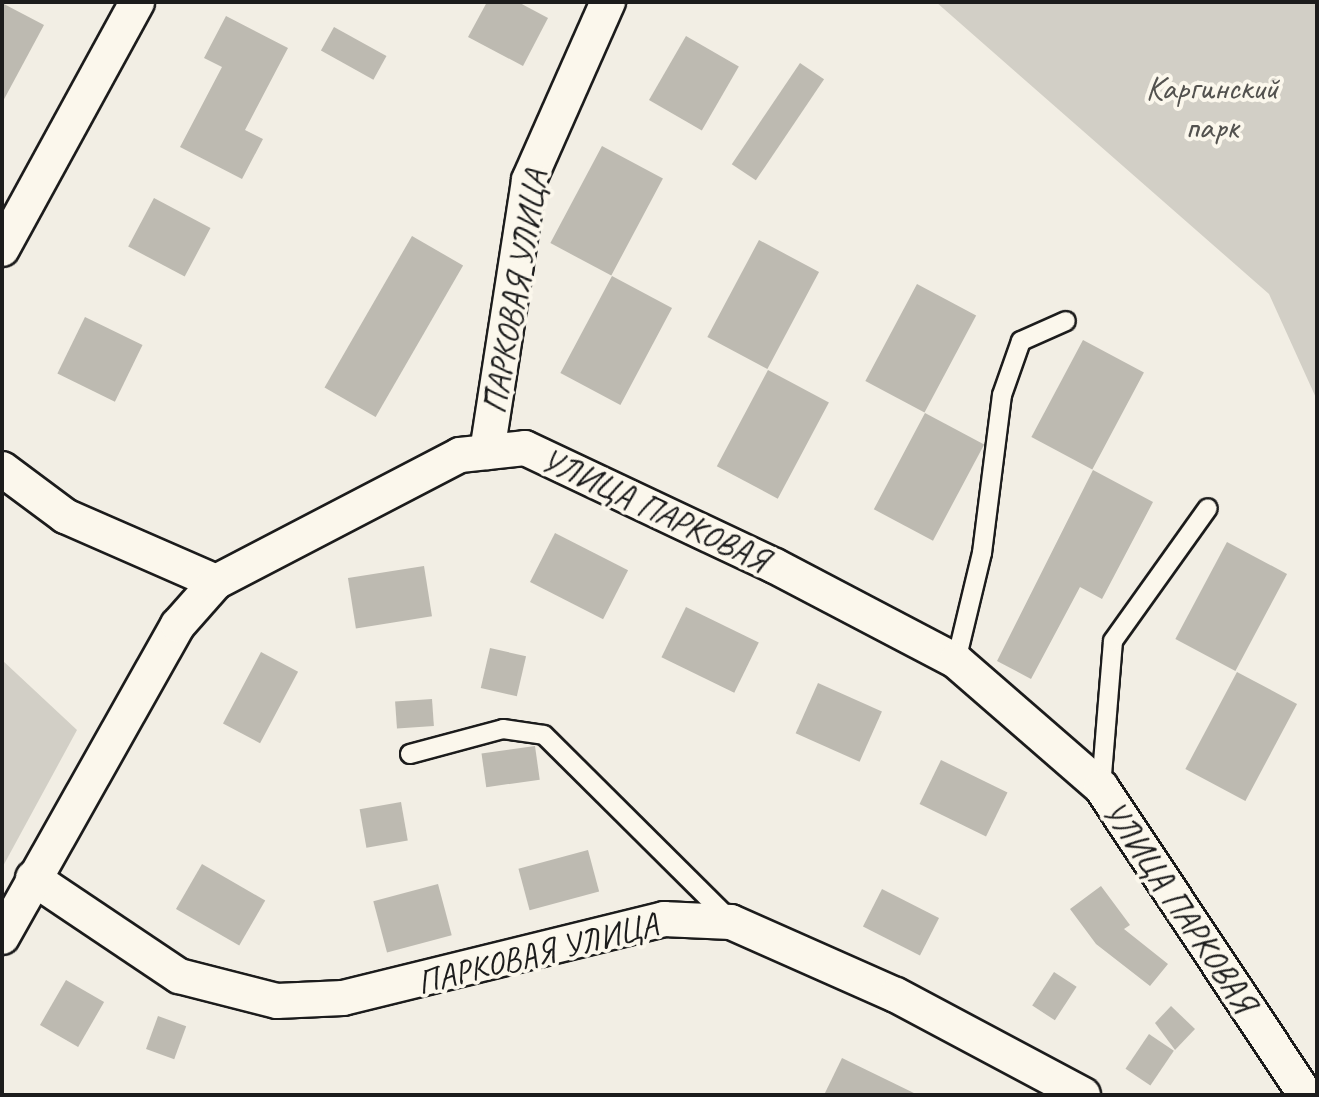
<!DOCTYPE html>
<html>
<head>
<meta charset="utf-8">
<style>
  body { margin:0 }
  #map { position:relative; width:1319px; height:1097px; overflow:hidden; background:#f2eee4; font-family:Caveat,sans-serif }
  div>[style] { position:absolute }
  .green>* { inset:0; background:#d2cfc6 }
  .building>* { inset:0; background:#bdbab1; transform-origin:0 0 }
  .roads { filter:drop-shadow(2px 0 #1c1c1c) drop-shadow(-2px 0 #1c1c1c) drop-shadow(0 2px #1c1c1c) drop-shadow(0 -2px #1c1c1c) }
  .service>* { height:18px; margin:-9px; padding:0 9px; transform-origin:9px; border-radius:9px; background:#fbf7ec }
  .minor>* { height:34px; margin:-17px; padding:0 17px; transform-origin:17px; border-radius:17px; background:#fbf7ec }
  span { translate:-50% -50%; white-space:nowrap; text-align:center; line-height:1.15; -webkit-text-stroke:8px #fbf7ec; paint-order:stroke }
  .park-label { font-size:34px; color:#53524f }
  .street-label { font-size:34px; color:#1c1c1c }
  .frame { position:absolute; inset:0; border:4px solid #1c1c1c; pointer-events:none }
</style>
</head>
<body>
<div id="map">
  <div class="green">
    <i style="clip-path:polygon(936px 2px,1317px 2px,1317px 400px,1269px 294px)"></i>
    <i style="clip-path:polygon(2px 660px,77px 730px,2px 868px)"></i>
  </div>
  <div class="building">
    <i style="clip-path:polygon(487px 2px,518px 2px,548px 18px,523px 66px,468px 37px)"></i>
    <i style="clip-path:polygon(2px 3px,44px 25px,2px 103px)"></i>
    <i style="clip-path:polygon(226px 16px,288px 48px,245px 130px,263px 139px,242px 179px,180px 147px,222px 67px,204px 58px)"></i>
    <i style="left:334px;top:27px;width:60px;height:27px;rotate:29deg"></i>
    <i style="left:686px;top:36px;width:61px;height:74px;rotate:30deg"></i>
    <i style="left:800px;top:63px;width:29px;height:122px;rotate:34deg"></i>
    <i style="left:602px;top:146px;width:69px;height:110px;rotate:28deg"></i>
    <i style="left:154px;top:198px;width:64px;height:55px;rotate:28deg"></i>
    <i style="left:412px;top:236px;width:59px;height:175px;rotate:30deg"></i>
    <i style="left:759px;top:240px;width:68px;height:110px;rotate:28deg"></i>
    <i style="left:612px;top:276px;width:68px;height:110px;rotate:28deg"></i>
    <i style="left:917px;top:284px;width:67px;height:110px;rotate:28deg"></i>
    <i style="left:85px;top:317px;width:64px;height:63px;rotate:26deg"></i>
    <i style="left:1083px;top:340px;width:69px;height:110px;rotate:28deg"></i>
    <i style="left:768px;top:370px;width:69px;height:109px;rotate:28deg"></i>
    <i style="left:925px;top:413px;width:67px;height:109px;rotate:28deg"></i>
    <i style="clip-path:polygon(1093px 470px,1153px 502px,1102px 599px,1080px 587px,1031px 679px,997px 661px)"></i>
    <i style="left:555px;top:533px;width:82px;height:55px;rotate:27deg"></i>
    <i style="left:1227px;top:542px;width:68px;height:110px;rotate:28deg"></i>
    <i style="left:424px;top:566px;width:51px;height:77px;rotate:81deg"></i>
    <i style="left:686px;top:607px;width:81px;height:56px;rotate:26deg"></i>
    <i style="left:490px;top:648px;width:37px;height:41px;rotate:13deg"></i>
    <i style="left:261px;top:652px;width:42px;height:81px;rotate:28deg"></i>
    <i style="left:1237px;top:672px;width:68px;height:110px;rotate:28deg"></i>
    <i style="left:818px;top:683px;width:70px;height:55px;rotate:24deg"></i>
    <i style="left:432px;top:699px;width:27px;height:37px;rotate:86deg"></i>
    <i style="left:535px;top:746px;width:34px;height:54px;rotate:82deg"></i>
    <i style="left:941px;top:760px;width:74px;height:49px;rotate:26deg"></i>
    <i style="left:401px;top:802px;width:39px;height:42px;rotate:80deg"></i>
    <i style="left:588px;top:850px;width:43px;height:72px;rotate:75deg"></i>
    <i style="left:202px;top:864px;width:73px;height:52px;rotate:30deg"></i>
    <i style="left:438px;top:884px;width:53px;height:67px;rotate:75deg"></i>
    <i style="clip-path:polygon(1101px 886px,1130px 925px,1124px 929px,1168px 964px,1150px 986px,1096px 944px,1070px 909px)"></i>
    <i style="left:882px;top:889px;width:64px;height:42px;rotate:27deg"></i>
    <i style="left:1054px;top:972px;width:27px;height:40px;rotate:33deg"></i>
    <i style="left:66px;top:980px;width:44px;height:52px;rotate:30deg"></i>
    <i style="clip-path:polygon(1171px 1006px,1195px 1029px,1175px 1050px,1155px 1023px)"></i>
    <i style="left:158px;top:1016px;width:30px;height:35px;rotate:20deg"></i>
    <i style="left:1149px;top:1034px;width:30px;height:42px;rotate:34deg"></i>
    <i style="clip-path:polygon(842px 1058px,918px 1095px,824px 1095px)"></i>
  </div>
  <div class="roads">
    <div class="service">
      <i style="left:956px;top:661px;width:111px;rotate:-76.5deg"></i>
      <i style="left:982px;top:553px;width:159px;rotate:-82.8deg"></i>
      <i style="left:1002px;top:395px;width:57px;rotate:-70.6deg"></i>
      <i style="left:1021px;top:341px;width:49px;rotate:-24deg"></i>
      <i style="left:410px;top:754px;width:96px;rotate:-15deg"></i>
      <i style="left:503px;top:729px;width:41px;rotate:8.3deg"></i>
      <i style="left:544px;top:735px;width:264px;rotate:44.8deg"></i>
      <i style="left:1101px;top:787px;width:146px;rotate:-85.3deg"></i>
      <i style="left:1113px;top:641px;width:163px;rotate:-54.5deg"></i>
    </div>
    <div class="minor">
      <i style="left:2px;top:249px;width:281px;rotate:-61.3deg"></i>
      <i style="left:487px;top:452px;width:275px;rotate:-81.2deg"></i>
      <i style="left:529px;top:180px;width:195px;rotate:-66.1deg"></i>
      <i style="left:2px;top:469px;width:79px;rotate:36.7deg"></i>
      <i style="left:65px;top:516px;width:165px;rotate:23.6deg"></i>
      <i style="left:33px;top:878px;width:176px;rotate:33.9deg"></i>
      <i style="left:179px;top:976px;width:101px;rotate:14.3deg"></i>
      <i style="left:277px;top:1001px;width:66px;rotate:-2.6deg"></i>
      <i style="left:343px;top:998px;width:331px;rotate:-13.8deg"></i>
      <i style="left:664px;top:919px;width:67px;rotate:2.6deg"></i>
      <i style="left:731px;top:922px;width:180px;rotate:23.9deg"></i>
      <i style="left:896px;top:995px;width:212px;rotate:28.1deg"></i>
      <i style="left:2px;top:937px;width:358px;rotate:-60.6deg"></i>
      <i style="left:178px;top:625px;width:57px;rotate:-48.5deg"></i>
      <i style="left:216px;top:582px;width:275px;rotate:-27.5deg"></i>
      <i style="left:460px;top:455px;width:65px;rotate:-6.1deg"></i>
      <i style="left:525px;top:448px;width:276px;rotate:25.3deg"></i>
      <i style="left:775px;top:566px;width:204px;rotate:27.7deg"></i>
      <i style="left:956px;top:661px;width:192px;rotate:41deg"></i>
      <i style="left:1101px;top:787px;width:370px;rotate:56.4deg"></i>
    </div>
  </div>
  <div class="park-label">
    <span style="left:1212px;top:107px">Каргинский<br>парк</span>
  </div>
  <div class="street-label">
    <span style="left:515px;top:292px;rotate:-80deg">ПАРКОВАЯ УЛИЦА</span>
    <span style="left:655px;top:509px;rotate:25deg">УЛИЦА ПАРКОВАЯ</span>
    <span style="left:1180px;top:906px;rotate:56deg">УЛИЦА ПАРКОВАЯ</span>
    <span style="left:537px;top:953px;rotate:-14deg">ПАРКОВАЯ УЛИЦА</span>
  </div>
  <div class="frame"></div>
</div>
</body>
</html>
